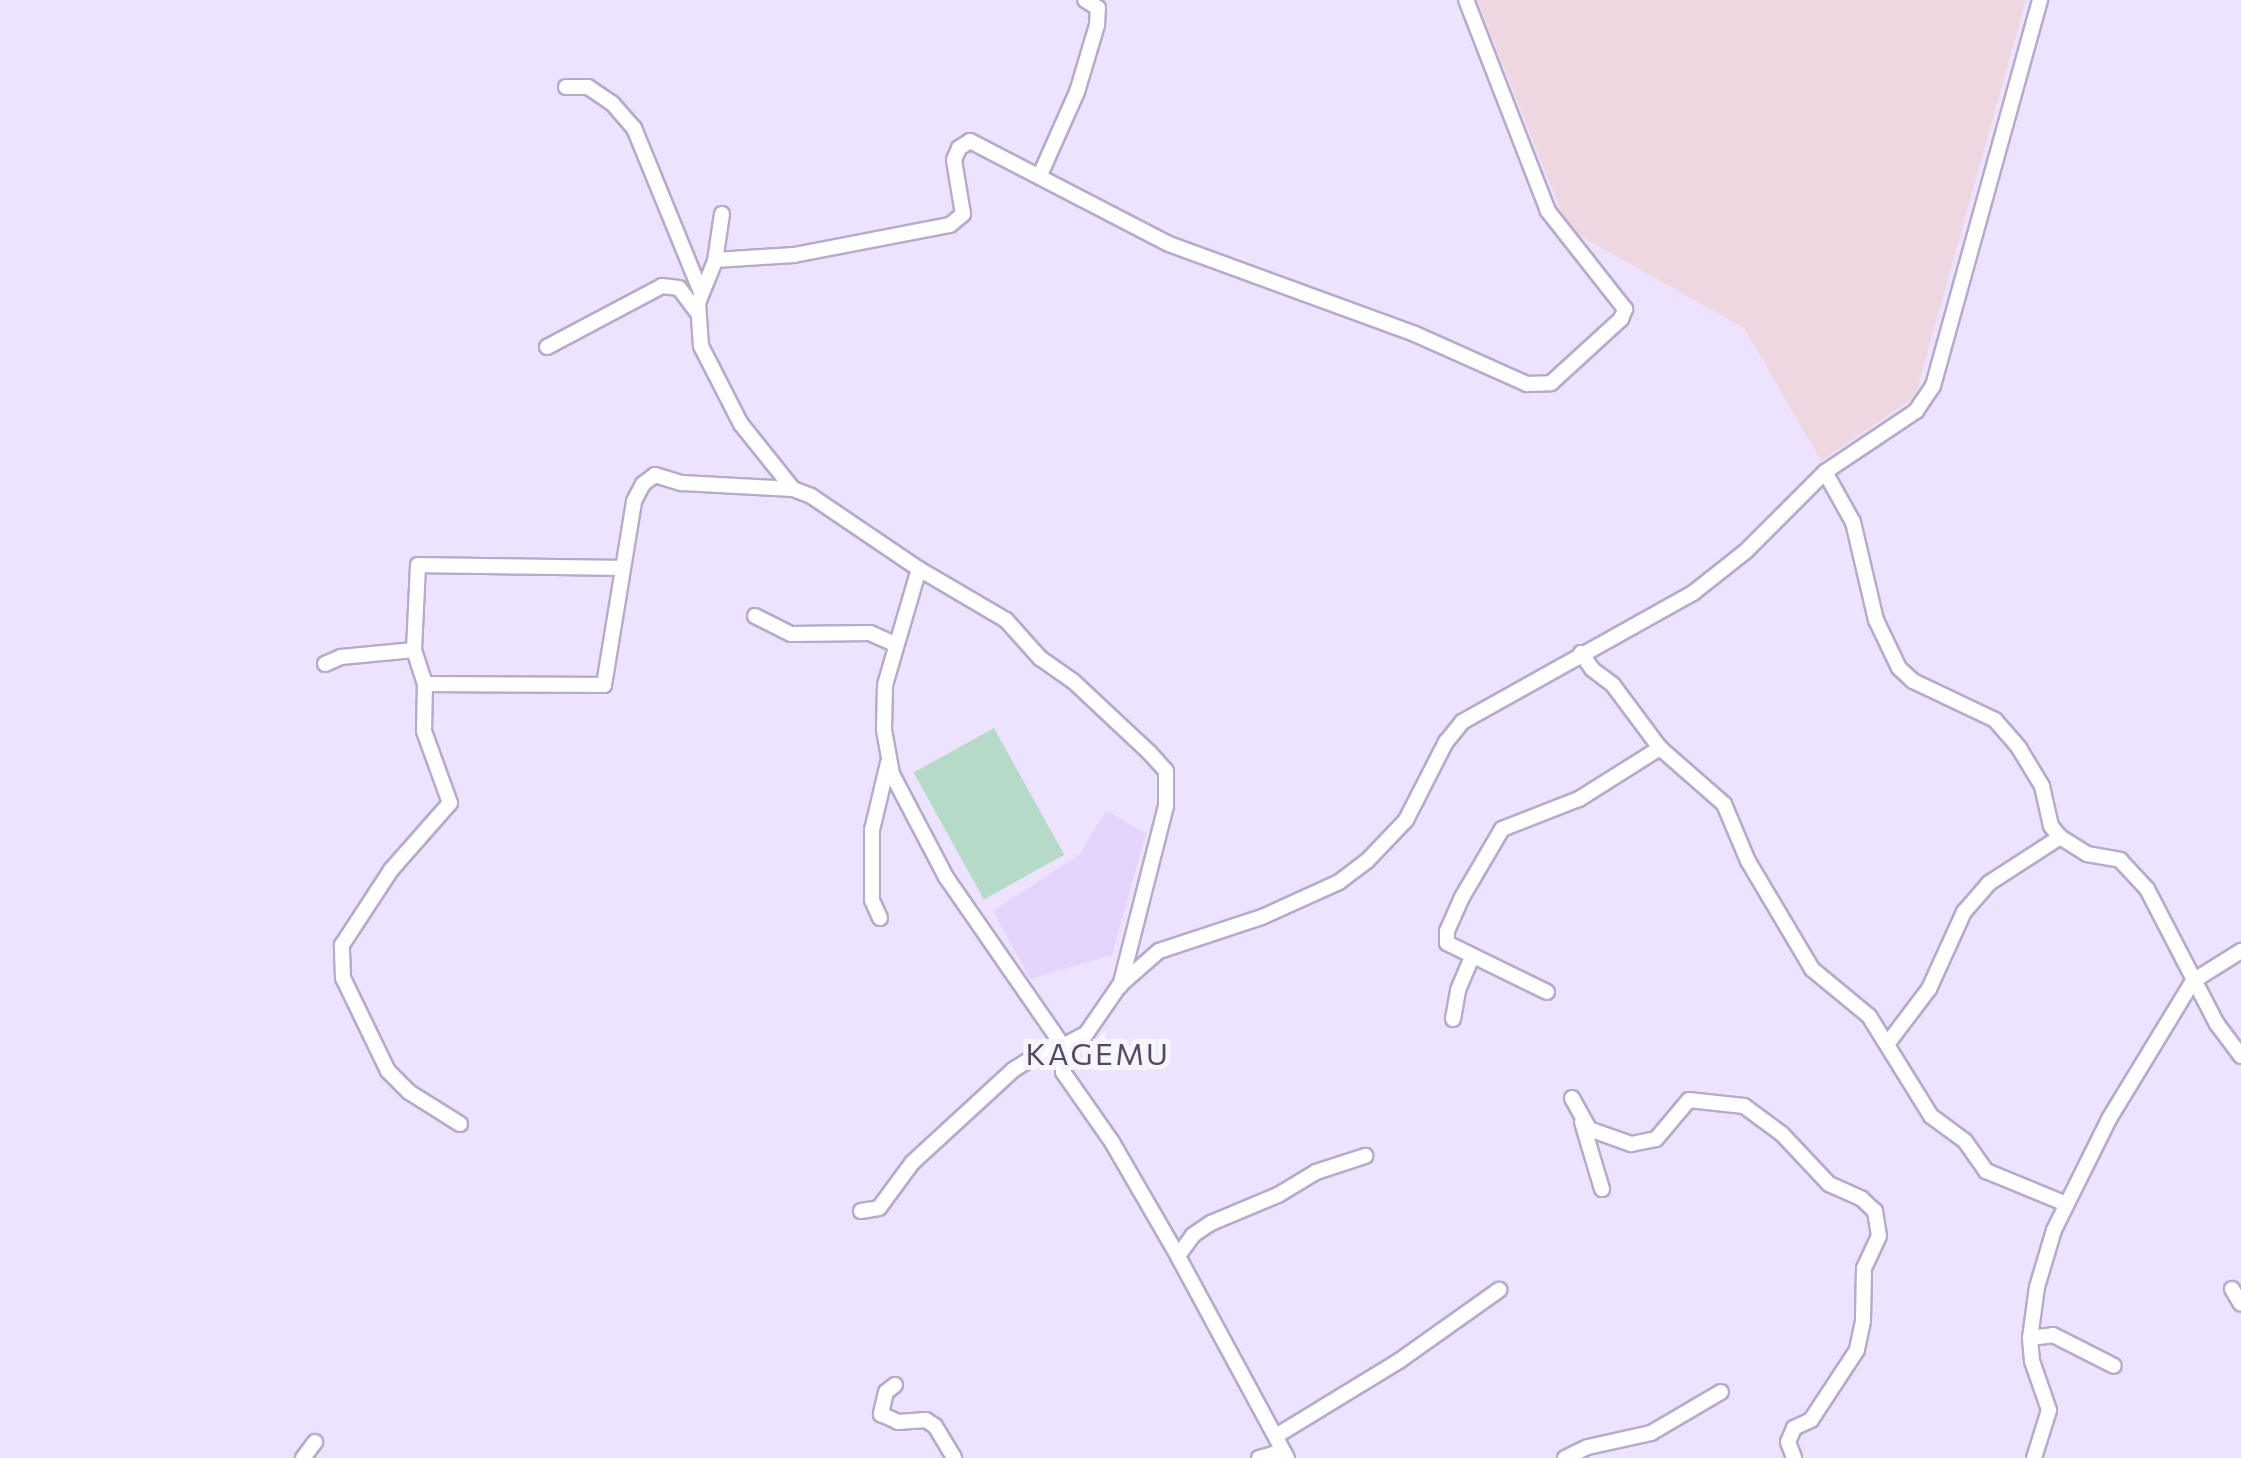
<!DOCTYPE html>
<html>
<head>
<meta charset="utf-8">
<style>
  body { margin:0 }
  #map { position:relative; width:2241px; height:1458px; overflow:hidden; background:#ede3fe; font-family:Commissioner,sans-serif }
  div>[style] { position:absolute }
  .built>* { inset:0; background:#e4d4fc }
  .medical>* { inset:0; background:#efd7e2 }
  .green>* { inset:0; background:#b5dbc8; transform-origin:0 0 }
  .roads { filter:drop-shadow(2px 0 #b7abca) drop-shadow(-2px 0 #b7abca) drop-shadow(0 2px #b7abca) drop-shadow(0 -2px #b7abca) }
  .minor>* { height:14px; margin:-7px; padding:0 7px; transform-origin:7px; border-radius:7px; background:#fff }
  span { translate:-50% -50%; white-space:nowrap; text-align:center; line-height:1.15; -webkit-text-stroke:10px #f7f4fb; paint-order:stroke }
  .quarter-label { font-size:30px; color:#554a66; letter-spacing:2.5px }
</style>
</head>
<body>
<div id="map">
  <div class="built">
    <i style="clip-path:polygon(1106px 811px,1146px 833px,1112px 955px,1030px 979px,993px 911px,1079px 855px)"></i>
  </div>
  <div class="medical">
    <i style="clip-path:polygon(1477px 0,2026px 0,1915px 397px,1821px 461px,1744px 328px,1568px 229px)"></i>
  </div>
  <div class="green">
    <i style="left:994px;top:728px;width:145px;height:92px;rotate:61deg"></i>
  </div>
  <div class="roads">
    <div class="minor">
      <i style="left:566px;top:87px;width:22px"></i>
      <i style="left:588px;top:87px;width:29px;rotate:34deg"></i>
      <i style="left:612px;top:103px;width:33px;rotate:49deg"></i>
      <i style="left:634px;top:128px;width:177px;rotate:67.8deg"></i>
      <i style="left:1040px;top:175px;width:91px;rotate:-66deg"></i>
      <i style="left:1077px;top:92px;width:70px;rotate:-73.4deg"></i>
      <i style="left:1097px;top:25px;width:17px;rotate:-87deg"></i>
      <i style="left:1098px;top:8px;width:15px;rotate:-148deg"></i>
      <i style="left:722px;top:214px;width:48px;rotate:98.5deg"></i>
      <i style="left:715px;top:261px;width:45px;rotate:112deg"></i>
      <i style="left:698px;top:303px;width:43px;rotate:86deg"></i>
      <i style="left:701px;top:346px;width:88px;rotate:62.9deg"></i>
      <i style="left:741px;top:424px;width:83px;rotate:51.3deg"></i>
      <i style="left:715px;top:260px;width:79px;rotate:-3.6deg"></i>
      <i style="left:794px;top:255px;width:159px;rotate:-10.9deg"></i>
      <i style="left:950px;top:225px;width:17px;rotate:-40deg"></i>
      <i style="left:963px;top:214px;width:55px;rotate:-99.5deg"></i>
      <i style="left:954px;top:160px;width:13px;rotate:-67deg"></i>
      <i style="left:959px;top:148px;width:13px;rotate:-32deg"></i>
      <i style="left:970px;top:141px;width:224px;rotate:27.4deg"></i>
      <i style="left:1169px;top:244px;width:262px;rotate:20.1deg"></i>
      <i style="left:1415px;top:334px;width:123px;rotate:24.1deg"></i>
      <i style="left:1527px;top:384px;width:24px;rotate:-2deg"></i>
      <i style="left:1551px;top:383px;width:95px;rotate:-42.4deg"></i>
      <i style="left:1621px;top:319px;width:11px;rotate:-68deg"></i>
      <i style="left:1625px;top:309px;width:125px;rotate:-128.2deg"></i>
      <i style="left:1548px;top:211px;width:226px;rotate:-111.2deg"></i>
      <i style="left:547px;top:347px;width:130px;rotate:-27.9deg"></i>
      <i style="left:662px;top:286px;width:17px;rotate:7deg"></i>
      <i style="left:679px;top:288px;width:31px;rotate:53deg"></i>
      <i style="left:1825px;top:472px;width:57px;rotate:60.8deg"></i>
      <i style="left:1853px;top:522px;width:101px;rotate:76.8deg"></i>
      <i style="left:1876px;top:620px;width:53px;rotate:64.4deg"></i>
      <i style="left:1899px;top:668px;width:19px;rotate:43deg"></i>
      <i style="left:1913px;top:681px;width:91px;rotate:25.4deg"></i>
      <i style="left:1995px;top:720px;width:37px;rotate:49deg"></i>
      <i style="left:2019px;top:748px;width:44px;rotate:58.8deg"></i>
      <i style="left:2042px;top:786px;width:41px;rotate:77.3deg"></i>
      <i style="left:2051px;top:826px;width:14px;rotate:51deg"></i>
      <i style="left:2060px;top:837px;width:32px;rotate:32deg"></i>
      <i style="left:2087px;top:854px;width:34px;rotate:10deg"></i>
      <i style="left:2120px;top:860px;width:40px;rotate:47deg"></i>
      <i style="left:2147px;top:889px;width:152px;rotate:62.6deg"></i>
      <i style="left:2217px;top:1024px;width:40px;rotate:53deg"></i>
      <i style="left:755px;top:616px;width:40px;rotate:26.6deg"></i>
      <i style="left:791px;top:634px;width:79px;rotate:-0.7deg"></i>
      <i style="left:870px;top:633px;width:27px;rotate:24deg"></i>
      <i style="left:1581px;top:653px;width:19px;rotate:55deg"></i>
      <i style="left:1592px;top:669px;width:26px;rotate:37deg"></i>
      <i style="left:1613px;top:685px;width:79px;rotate:53.3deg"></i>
      <i style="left:1660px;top:748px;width:85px;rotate:41.2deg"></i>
      <i style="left:1724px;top:804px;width:62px;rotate:67.2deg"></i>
      <i style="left:1748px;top:861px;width:126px;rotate:59.3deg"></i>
      <i style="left:1812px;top:969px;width:74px;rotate:39.5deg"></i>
      <i style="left:1869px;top:1016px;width:118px;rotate:58.2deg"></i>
      <i style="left:1931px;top:1116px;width:42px;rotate:36.3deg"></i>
      <i style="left:1965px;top:1141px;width:37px;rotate:55deg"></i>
      <i style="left:1986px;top:1171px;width:87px;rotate:22.4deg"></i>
      <i style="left:325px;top:664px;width:17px;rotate:-24deg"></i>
      <i style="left:341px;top:657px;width:73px;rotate:-5.5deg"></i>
      <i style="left:425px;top:684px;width:36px;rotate:-108deg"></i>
      <i style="left:414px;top:650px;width:85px;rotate:-87.3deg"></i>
      <i style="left:418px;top:565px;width:203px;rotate:0.8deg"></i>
      <i style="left:880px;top:918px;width:20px;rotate:-114deg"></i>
      <i style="left:872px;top:900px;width:70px;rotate:-90deg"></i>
      <i style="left:872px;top:830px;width:69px;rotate:-76.6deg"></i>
      <i style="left:1547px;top:992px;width:111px;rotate:-153.9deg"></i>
      <i style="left:1447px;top:943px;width:12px;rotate:-90deg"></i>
      <i style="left:1447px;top:931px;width:35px;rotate:-66deg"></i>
      <i style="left:1461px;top:899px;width:81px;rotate:-59.6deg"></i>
      <i style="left:1502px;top:829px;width:83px;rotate:-21.3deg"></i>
      <i style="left:1579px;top:799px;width:96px;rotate:-32.2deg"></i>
      <i style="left:1453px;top:1019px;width:29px;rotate:-80deg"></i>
      <i style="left:1458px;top:990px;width:36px;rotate:-67deg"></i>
      <i style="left:1888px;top:1043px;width:68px;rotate:-52.8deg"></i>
      <i style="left:1929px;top:989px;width:85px;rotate:-65.6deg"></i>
      <i style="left:1964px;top:912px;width:38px;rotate:-49deg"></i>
      <i style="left:1989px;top:883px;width:85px;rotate:-32.9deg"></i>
      <i style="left:1572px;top:1098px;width:35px;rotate:61deg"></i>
      <i style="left:1589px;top:1129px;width:45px;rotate:19.7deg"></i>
      <i style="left:1631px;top:1144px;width:25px;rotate:-11deg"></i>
      <i style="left:1656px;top:1139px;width:51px;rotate:-49.8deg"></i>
      <i style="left:1689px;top:1100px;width:55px;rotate:6.2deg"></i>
      <i style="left:1744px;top:1106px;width:47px;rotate:36.4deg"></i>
      <i style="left:1782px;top:1134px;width:69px;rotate:46.8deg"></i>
      <i style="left:1829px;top:1184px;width:36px;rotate:24deg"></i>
      <i style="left:1862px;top:1199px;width:18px;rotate:43deg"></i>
      <i style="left:1875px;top:1211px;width:25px;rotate:81deg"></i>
      <i style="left:1879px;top:1236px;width:35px;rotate:115deg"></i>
      <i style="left:1864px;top:1268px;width:53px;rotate:91.1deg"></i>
      <i style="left:1863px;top:1321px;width:30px;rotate:102deg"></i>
      <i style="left:1857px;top:1350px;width:84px;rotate:123.3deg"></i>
      <i style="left:1811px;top:1420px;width:19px;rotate:155deg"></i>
      <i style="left:1794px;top:1428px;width:15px;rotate:113deg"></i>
      <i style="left:1788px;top:1442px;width:17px;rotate:69deg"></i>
      <i style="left:1582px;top:1122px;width:70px;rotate:73.4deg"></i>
      <i style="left:460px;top:1124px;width:60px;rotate:-147.9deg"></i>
      <i style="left:409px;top:1092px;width:30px;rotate:-135deg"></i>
      <i style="left:388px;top:1071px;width:103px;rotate:-115.8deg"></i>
      <i style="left:343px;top:978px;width:33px;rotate:-92deg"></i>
      <i style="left:342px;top:945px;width:90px;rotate:-56.8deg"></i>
      <i style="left:391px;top:870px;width:89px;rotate:-48.6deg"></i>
      <i style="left:450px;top:803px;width:77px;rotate:-109.9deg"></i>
      <i style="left:424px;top:731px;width:47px;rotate:-88.8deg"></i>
      <i style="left:425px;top:684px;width:179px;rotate:0.3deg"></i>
      <i style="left:604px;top:685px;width:186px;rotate:-80.7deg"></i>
      <i style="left:634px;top:501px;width:19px;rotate:-62deg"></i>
      <i style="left:643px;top:484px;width:15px;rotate:-37deg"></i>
      <i style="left:655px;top:475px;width:28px;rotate:17deg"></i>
      <i style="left:682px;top:483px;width:111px;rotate:3.1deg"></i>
      <i style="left:793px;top:489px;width:19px;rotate:21deg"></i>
      <i style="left:811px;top:496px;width:130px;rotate:34.1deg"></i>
      <i style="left:919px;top:569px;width:101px;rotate:30.4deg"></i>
      <i style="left:1006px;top:620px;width:51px;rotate:48.2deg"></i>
      <i style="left:1040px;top:658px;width:40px;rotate:34.9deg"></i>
      <i style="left:1073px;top:681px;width:104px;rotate:43.1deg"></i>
      <i style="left:1149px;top:752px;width:25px;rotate:48deg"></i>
      <i style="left:1166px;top:771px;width:35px;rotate:90deg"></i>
      <i style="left:1166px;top:806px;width:186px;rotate:104.3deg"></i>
      <i style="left:861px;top:1211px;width:18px;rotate:-9deg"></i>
      <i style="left:879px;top:1208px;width:56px;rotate:-53.7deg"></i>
      <i style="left:912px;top:1163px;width:137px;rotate:-42.6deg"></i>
      <i style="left:1013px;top:1070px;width:40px;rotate:-32deg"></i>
      <i style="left:1047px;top:1049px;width:16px;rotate:-11deg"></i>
      <i style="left:1063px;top:1046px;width:206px;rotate:-124.7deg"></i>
      <i style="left:946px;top:877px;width:116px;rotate:-117.7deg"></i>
      <i style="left:892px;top:774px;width:45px;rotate:-100.3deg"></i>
      <i style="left:884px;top:730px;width:45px;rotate:-88.7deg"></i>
      <i style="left:885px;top:685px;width:121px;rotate:-73.7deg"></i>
      <i style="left:1178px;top:1256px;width:26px;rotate:-54deg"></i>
      <i style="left:1193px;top:1235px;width:22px;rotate:-34deg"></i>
      <i style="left:1211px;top:1223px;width:73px;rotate:-22.7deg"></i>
      <i style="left:1278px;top:1195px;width:44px;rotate:-31.2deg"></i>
      <i style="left:1316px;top:1172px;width:52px;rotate:-18.1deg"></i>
      <i style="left:2232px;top:1289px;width:17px;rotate:59deg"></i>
      <i style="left:2030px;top:1338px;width:23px;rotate:-7deg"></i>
      <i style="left:2053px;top:1335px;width:68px;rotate:26.9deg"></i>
      <i style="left:895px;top:1385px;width:11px;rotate:142deg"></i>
      <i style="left:886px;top:1392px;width:23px;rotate:103deg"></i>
      <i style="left:881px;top:1414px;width:19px;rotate:25deg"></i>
      <i style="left:898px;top:1422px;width:28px;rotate:-4deg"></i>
      <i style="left:926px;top:1420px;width:11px;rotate:34deg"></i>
      <i style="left:935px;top:1426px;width:37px;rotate:59deg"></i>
      <i style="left:1276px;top:1436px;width:144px;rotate:-31.4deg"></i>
      <i style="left:1399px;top:1361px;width:123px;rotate:-35.4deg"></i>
      <i style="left:303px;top:1458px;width:20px;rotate:-53deg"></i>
      <i style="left:1259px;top:1458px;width:25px;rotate:-16deg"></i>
      <i style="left:1287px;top:1458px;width:230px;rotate:-118.4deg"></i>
      <i style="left:1178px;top:1256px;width:132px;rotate:-120.1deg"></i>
      <i style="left:1112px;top:1142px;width:85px;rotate:-125deg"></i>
      <i style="left:1063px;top:1072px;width:26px;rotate:-90deg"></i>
      <i style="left:1063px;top:1046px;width:26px;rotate:-28deg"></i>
      <i style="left:1086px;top:1034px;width:58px;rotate:-55.5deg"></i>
      <i style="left:1119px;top:986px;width:53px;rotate:-41.2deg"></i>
      <i style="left:1159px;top:951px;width:108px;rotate:-18.3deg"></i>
      <i style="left:1262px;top:917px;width:85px;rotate:-24.4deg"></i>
      <i style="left:1339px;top:882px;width:35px;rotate:-37deg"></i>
      <i style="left:1367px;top:861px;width:57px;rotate:-46.4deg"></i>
      <i style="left:1406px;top:820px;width:88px;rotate:-62.9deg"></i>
      <i style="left:1446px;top:742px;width:26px;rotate:-51deg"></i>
      <i style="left:1462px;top:722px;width:265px;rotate:-29.2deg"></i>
      <i style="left:1693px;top:593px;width:66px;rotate:-38.3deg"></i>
      <i style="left:1745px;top:552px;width:113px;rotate:-45deg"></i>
      <i style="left:1825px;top:472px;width:110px;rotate:-33.8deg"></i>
      <i style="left:1916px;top:411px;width:30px;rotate:-56deg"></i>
      <i style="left:1933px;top:386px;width:401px;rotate:-74.5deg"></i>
      <i style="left:1565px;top:1458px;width:25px;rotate:-26deg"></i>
      <i style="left:1588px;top:1447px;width:65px;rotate:-12.5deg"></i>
      <i style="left:1651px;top:1433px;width:81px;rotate:-30.4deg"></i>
      <i style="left:2034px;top:1458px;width:50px;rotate:-72.6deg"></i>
      <i style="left:2049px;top:1410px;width:52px;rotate:-109.1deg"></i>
      <i style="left:2032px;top:1361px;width:23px;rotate:-95deg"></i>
      <i style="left:2030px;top:1338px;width:51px;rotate:-82.2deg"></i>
      <i style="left:2037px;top:1287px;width:59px;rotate:-73.4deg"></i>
      <i style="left:2054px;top:1230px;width:124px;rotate:-63.6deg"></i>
      <i style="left:2109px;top:1119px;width:162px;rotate:-58.7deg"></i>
      <i style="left:2193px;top:981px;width:57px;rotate:-32deg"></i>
    </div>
  </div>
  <div class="quarter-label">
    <span style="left:1098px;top:1053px">KAGEMU</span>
  </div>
</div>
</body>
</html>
